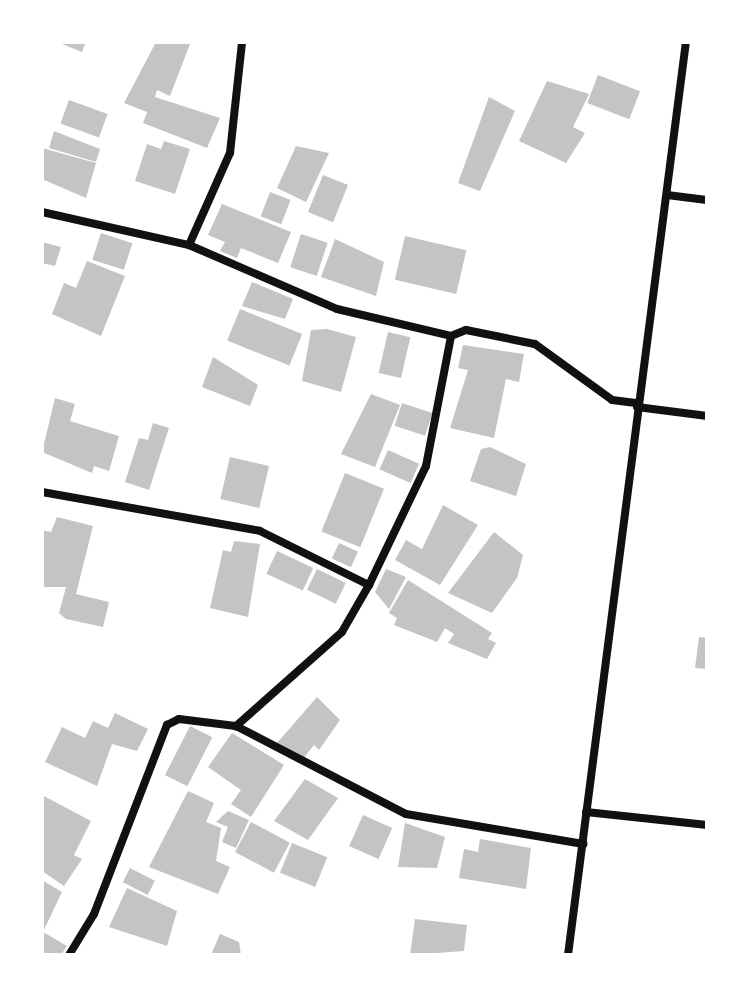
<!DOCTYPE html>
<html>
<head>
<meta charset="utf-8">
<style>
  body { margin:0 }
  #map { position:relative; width:749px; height:997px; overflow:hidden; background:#fff; font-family:"Playfair Display",serif }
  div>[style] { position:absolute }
  .building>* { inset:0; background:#c4c4c4; transform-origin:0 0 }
  .minor>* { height:8px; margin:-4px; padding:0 4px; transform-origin:4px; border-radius:4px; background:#111 }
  span { translate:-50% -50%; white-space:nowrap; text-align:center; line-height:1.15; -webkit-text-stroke:7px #fff; paint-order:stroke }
  .frame { position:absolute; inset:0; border:44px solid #fff; pointer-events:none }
</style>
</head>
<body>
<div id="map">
  <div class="building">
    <i style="clip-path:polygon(57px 42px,86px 42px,82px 52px)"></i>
    <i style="clip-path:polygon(156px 42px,190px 44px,170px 96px,157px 90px,155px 97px,220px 118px,207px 148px,143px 123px,147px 112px,124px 103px)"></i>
    <i style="left:598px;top:75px;width:45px;height:30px;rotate:21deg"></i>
    <i style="clip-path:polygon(547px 81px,589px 94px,573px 127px,585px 133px,566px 163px,519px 141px)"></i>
    <i style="clip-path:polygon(489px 97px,515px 111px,480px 191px,458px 183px)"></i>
    <i style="left:69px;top:100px;width:41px;height:25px;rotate:20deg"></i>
    <i style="clip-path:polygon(54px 131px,100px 149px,96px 162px,49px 148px)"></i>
    <i style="clip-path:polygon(164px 141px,190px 149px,175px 194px,135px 181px,147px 144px,161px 149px)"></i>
    <i style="clip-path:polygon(296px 146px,329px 153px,306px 202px,277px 188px)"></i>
    <i style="clip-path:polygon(42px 148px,96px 163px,86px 198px,42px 179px)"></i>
    <i style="left:323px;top:175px;width:27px;height:40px;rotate:22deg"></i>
    <i style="left:270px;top:192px;width:22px;height:26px;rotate:21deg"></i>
    <i style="clip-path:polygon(222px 204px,291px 232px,278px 263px,241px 248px,237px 258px,220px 251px,225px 242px,208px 235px)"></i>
    <i style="left:101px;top:233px;width:33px;height:28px;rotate:18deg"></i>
    <i style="left:301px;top:234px;width:28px;height:35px;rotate:18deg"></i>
    <i style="left:405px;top:236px;width:63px;height:45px;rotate:13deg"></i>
    <i style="clip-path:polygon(335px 239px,384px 262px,376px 296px,321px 277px)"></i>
    <i style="clip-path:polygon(42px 242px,61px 247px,55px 266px,42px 263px)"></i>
    <i style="clip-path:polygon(87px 261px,125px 276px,101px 336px,52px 314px,64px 283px,76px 288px)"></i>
    <i style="clip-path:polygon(252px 282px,293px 299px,285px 319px,242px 306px)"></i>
    <i style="left:240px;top:309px;width:67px;height:34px;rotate:22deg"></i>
    <i style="clip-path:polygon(327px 329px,356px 337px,341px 392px,302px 381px,311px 330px)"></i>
    <i style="left:388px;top:332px;width:23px;height:42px;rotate:13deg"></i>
    <i style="clip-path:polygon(463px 345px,524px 354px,519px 382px,506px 379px,494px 438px,450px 428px,468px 370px,458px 368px)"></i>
    <i style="clip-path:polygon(213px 357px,258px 385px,250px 406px,202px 387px)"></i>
    <i style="clip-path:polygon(371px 394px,400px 405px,375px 467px,341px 454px)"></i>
    <i style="clip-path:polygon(55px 398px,75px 404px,70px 421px,119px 436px,109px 471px,94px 466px,92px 473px,42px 452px)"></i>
    <i style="left:402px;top:403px;width:32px;height:24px;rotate:18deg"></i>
    <i style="clip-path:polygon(153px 423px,169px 428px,149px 490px,125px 482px,139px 438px,148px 440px)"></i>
    <i style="clip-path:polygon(490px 447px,526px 464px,516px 496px,470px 481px,481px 449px)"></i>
    <i style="left:388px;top:450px;width:34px;height:21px;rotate:24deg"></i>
    <i style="left:230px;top:457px;width:40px;height:43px;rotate:13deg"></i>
    <i style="left:345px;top:473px;width:42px;height:63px;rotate:22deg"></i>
    <i style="clip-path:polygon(443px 505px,478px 525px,440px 585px,395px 560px,406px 540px,422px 549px)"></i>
    <i style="clip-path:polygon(57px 517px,93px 526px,76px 594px,109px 602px,103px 627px,66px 619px,59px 613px,66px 587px,42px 587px,42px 530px,51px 532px)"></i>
    <i style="clip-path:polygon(494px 532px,523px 555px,517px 578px,492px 613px,448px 593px)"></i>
    <i style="clip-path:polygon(234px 541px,260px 544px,248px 617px,210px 608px,223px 550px,231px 552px)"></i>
    <i style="left:339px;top:543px;width:21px;height:17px;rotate:25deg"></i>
    <i style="left:277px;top:551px;width:40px;height:25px;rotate:25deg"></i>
    <i style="left:317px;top:569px;width:32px;height:23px;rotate:26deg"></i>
    <i style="clip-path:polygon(386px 569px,406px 577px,389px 609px,375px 592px)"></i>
    <i style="clip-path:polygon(408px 580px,492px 633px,488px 639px,496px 643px,487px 659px,448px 643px,454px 634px,445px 628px,437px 642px,394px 625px,397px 618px,389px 613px)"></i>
    <i style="clip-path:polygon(699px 637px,707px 638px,707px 669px,695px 668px)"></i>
    <i style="clip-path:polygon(317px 697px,340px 720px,319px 750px,314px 745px,303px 759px,277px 743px)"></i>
    <i style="clip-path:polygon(115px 713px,148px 729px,137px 751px,112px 744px,97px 786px,45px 762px,62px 727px,85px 738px,93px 721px,108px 728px)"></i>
    <i style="left:190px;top:726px;width:25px;height:55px;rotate:27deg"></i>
    <i style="clip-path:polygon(232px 733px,284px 765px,251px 817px,231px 804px,241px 790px,208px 767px)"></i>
    <i style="clip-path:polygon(305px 779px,338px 798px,308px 840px,274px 821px)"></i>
    <i style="clip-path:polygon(188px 791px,214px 803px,206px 822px,221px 828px,216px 861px,230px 867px,218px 894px,149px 867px)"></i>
    <i style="clip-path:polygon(42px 795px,91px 821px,74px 855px,82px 859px,64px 886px,42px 871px)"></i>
    <i style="clip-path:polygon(228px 811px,249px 820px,236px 848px,222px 842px,228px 827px,216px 822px)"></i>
    <i style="left:363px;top:815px;width:32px;height:34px;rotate:24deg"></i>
    <i style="left:251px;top:822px;width:44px;height:34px;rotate:28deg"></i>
    <i style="clip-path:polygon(405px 823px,445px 837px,437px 868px,398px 867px)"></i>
    <i style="clip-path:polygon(480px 839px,531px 848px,526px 889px,459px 878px,464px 849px,478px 852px)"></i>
    <i style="left:292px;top:843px;width:38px;height:32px;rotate:22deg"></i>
    <i style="left:130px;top:868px;width:28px;height:16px;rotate:27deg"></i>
    <i style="clip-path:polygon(42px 880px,62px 892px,43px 932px,67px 946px,61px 955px,42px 955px)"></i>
    <i style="clip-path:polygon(127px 888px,177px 911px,167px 946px,109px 927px)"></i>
    <i style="clip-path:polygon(415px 919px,467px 925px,464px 951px,410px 955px)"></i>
    <i style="clip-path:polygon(220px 934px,239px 942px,241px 955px,211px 955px)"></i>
  </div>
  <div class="minor">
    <i style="left:667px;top:195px;width:40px;rotate:7.1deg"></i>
    <i style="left:42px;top:212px;width:151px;rotate:12.7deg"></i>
    <i style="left:189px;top:245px;width:161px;rotate:23.4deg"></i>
    <i style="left:337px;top:309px;width:117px;rotate:13.3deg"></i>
    <i style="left:451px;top:336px;width:16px;rotate:-22deg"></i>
    <i style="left:466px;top:330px;width:70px;rotate:11.5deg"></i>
    <i style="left:535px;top:344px;width:95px;rotate:36deg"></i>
    <i style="left:612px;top:400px;width:26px;rotate:7deg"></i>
    <i style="left:189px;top:245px;width:101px;rotate:-66deg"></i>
    <i style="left:230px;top:153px;width:112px;rotate:-83.8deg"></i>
    <i style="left:637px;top:407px;width:71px;rotate:7.3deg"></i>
    <i style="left:42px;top:492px;width:221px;rotate:10.1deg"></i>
    <i style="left:260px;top:531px;width:122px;rotate:26.4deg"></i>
    <i style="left:369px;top:585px;width:54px;rotate:119.9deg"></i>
    <i style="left:342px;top:632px;width:142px;rotate:138.4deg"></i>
    <i style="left:369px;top:585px;width:132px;rotate:-64.4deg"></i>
    <i style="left:426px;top:466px;width:132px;rotate:-79.1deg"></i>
    <i style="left:586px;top:812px;width:122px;rotate:6.1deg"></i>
    <i style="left:69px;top:955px;width:48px;rotate:-58.6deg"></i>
    <i style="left:94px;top:914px;width:203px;rotate:-68.9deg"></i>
    <i style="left:167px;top:725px;width:13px;rotate:-27deg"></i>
    <i style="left:179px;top:719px;width:57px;rotate:7deg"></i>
    <i style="left:236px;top:726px;width:191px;rotate:27.4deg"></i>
    <i style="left:406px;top:814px;width:180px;rotate:9.6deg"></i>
    <i style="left:568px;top:955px;width:921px;rotate:-82.64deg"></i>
  </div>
  <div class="frame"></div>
</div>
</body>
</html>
